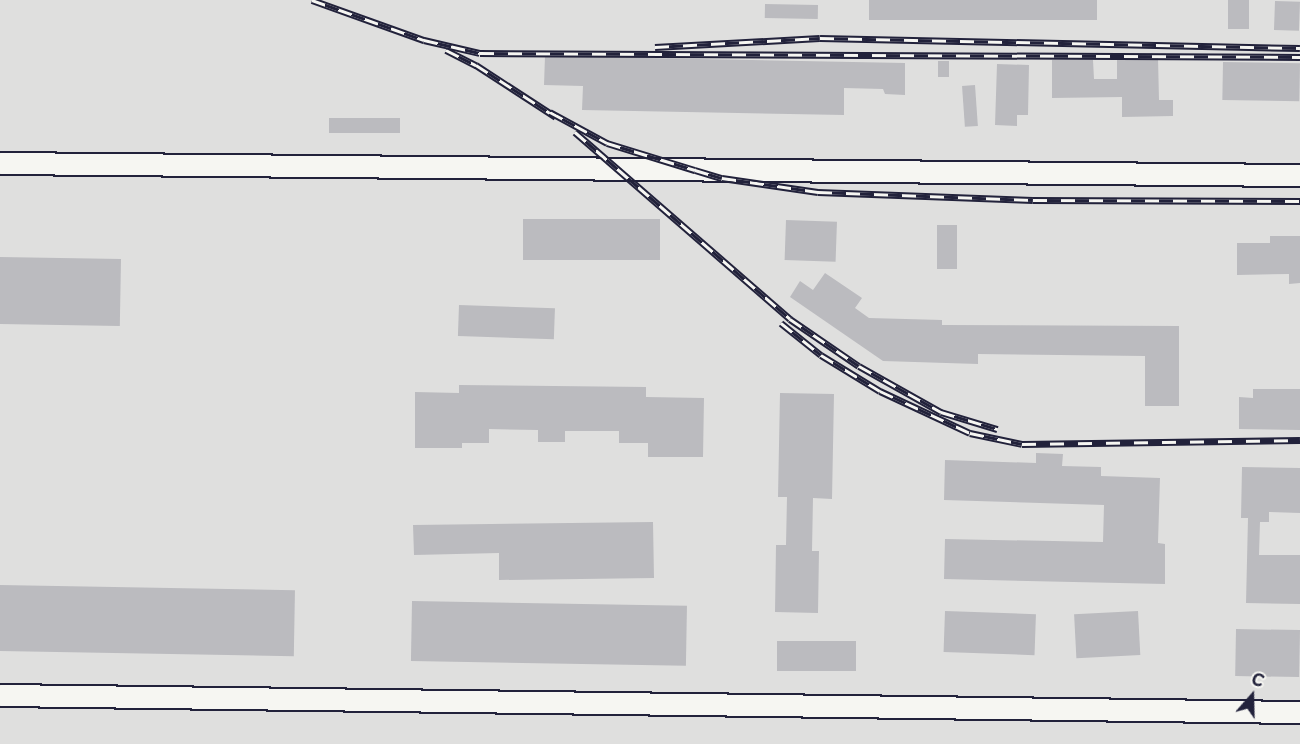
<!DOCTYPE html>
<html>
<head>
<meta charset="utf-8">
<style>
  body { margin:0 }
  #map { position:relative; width:1300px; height:744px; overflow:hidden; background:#eeeeeb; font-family:"Playpen Sans",sans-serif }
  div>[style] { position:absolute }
  .built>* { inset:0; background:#dfdfde; transform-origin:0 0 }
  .building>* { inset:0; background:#bbbbbf; transform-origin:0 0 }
  .roads { filter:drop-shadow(2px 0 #22223b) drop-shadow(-2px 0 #22223b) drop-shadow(0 2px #22223b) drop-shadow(0 -2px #22223b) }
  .minor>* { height:21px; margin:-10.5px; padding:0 10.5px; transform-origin:10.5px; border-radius:10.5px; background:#f6f6f2 }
  .rail>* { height:7px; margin-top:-3.5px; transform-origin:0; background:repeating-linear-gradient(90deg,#f6f6f2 0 14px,#22223b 0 28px); box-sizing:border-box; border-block:2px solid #22223b }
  span { translate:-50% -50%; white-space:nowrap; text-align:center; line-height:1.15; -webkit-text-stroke:6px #f6f6f2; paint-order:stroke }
  .north { position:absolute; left:1222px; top:666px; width:60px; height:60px; -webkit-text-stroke:4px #f6f6f2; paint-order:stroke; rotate:20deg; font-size:16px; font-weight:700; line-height:24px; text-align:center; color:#22223b }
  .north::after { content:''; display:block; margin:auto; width:21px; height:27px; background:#22223b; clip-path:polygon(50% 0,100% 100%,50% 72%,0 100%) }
</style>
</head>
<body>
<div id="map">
  <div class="built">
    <i style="left:0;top:0;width:1300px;height:744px"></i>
  </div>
  <div class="building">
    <i style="left:869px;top:0;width:228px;height:20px"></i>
    <i style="left:1228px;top:0;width:21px;height:29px"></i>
    <i style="left:1275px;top:1px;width:25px;height:29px;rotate:2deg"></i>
    <i style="left:765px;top:4px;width:53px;height:14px;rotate:1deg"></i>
    <i style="clip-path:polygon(545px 56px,905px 63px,905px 95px,885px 94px,883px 89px,844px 88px,844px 115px,582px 110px,583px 86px,544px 85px)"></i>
    <i style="clip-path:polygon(1158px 58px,1159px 100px,1173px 100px,1173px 116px,1122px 117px,1122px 97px,1052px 98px,1052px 60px,1093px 60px,1094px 79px,1117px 79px,1117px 59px)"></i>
    <i style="left:938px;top:61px;width:11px;height:16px"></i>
    <i style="left:1223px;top:62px;width:77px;height:38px;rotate:1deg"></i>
    <i style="clip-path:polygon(997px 64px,1029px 65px,1028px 115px,1017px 115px,1017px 126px,995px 125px)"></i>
    <i style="left:975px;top:85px;width:41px;height:13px;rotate:86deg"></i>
    <i style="left:400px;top:118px;width:15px;height:71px;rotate:90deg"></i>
    <i style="left:523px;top:219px;width:137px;height:41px"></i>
    <i style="left:786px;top:220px;width:51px;height:40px;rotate:2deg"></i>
    <i style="left:937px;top:225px;width:20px;height:44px"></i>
    <i style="clip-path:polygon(1270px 236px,1300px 236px,1300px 283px,1289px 284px,1289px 274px,1237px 275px,1237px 243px,1270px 243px)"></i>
    <i style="left:0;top:257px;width:121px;height:67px;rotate:1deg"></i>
    <i style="clip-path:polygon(825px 273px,862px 298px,855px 308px,869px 318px,942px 320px,942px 325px,1179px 326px,1179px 406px,1145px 406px,1145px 356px,978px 354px,978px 364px,883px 361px,790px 297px,800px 281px,813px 290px)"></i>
    <i style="left:459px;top:305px;width:96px;height:31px;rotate:2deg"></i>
    <i style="clip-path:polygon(459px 385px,646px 387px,646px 397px,704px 398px,703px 457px,648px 457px,648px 443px,619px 443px,619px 431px,565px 431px,565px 442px,538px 442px,538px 430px,489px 429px,489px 443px,462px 443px,462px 448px,415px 448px,415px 392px,459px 393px)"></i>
    <i style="clip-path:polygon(1253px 389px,1300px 389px,1300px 430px,1239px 429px,1239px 397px,1253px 398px)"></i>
    <i style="clip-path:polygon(780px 393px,834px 394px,832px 499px,813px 498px,812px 551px,819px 551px,818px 613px,775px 612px,776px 545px,786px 545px,787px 497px,778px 497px)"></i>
    <i style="clip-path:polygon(1036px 453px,1063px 454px,1062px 466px,1101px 467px,1101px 476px,1160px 478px,1158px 543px,1165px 544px,1165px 584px,944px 579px,945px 539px,1103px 542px,1104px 505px,944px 500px,945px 460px,1036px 463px)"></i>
    <i style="clip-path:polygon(1242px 467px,1300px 468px,1300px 513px,1269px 512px,1269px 522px,1260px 522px,1259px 555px,1300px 555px,1300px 604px,1246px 603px,1248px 518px,1241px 518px)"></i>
    <i style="clip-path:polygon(653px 522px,654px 578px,499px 580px,499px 553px,414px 555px,413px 525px)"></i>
    <i style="left:0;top:585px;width:295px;height:66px;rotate:1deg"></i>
    <i style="left:412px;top:601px;width:275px;height:60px;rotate:1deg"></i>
    <i style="left:945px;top:611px;width:91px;height:41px;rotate:2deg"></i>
    <i style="left:1138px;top:611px;width:44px;height:64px;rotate:87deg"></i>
    <i style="left:1236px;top:629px;width:64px;height:47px;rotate:1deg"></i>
    <i style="left:777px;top:641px;width:79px;height:30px"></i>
  </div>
  <div class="roads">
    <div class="minor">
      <i style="left:0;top:163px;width:1300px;rotate:0.53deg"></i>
      <i style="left:0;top:695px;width:1300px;rotate:0.75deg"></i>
    </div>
  </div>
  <div class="rail">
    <i style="left:312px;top:0;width:119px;rotate:19.7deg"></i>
    <i style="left:424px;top:40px;width:57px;rotate:13.1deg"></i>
    <i style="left:480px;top:53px;width:820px;rotate:0.28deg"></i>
    <i style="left:655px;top:47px;width:165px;rotate:-3.1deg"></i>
    <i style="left:820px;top:38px;width:480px;rotate:1.2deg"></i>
    <i style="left:446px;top:50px;width:34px;rotate:27deg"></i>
    <i style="left:476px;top:65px;width:95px;rotate:33deg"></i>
    <i style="left:550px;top:112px;width:65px;rotate:28.5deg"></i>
    <i style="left:607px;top:143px;width:92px;rotate:17.1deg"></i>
    <i style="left:695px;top:170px;width:28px;rotate:17deg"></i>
    <i style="left:722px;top:178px;width:97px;rotate:8.3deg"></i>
    <i style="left:818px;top:192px;width:215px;rotate:2.1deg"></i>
    <i style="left:1033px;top:200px;width:267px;rotate:0.2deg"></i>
    <i style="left:575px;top:132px;width:285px;rotate:41deg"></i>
    <i style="left:790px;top:319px;width:83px;rotate:34.3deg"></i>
    <i style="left:859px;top:366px;width:94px;rotate:29.3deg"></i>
    <i style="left:941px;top:412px;width:59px;rotate:16.9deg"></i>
    <i style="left:781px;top:323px;width:51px;rotate:38.7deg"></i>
    <i style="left:821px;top:355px;width:69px;rotate:31.4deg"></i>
    <i style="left:880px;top:391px;width:99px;rotate:25deg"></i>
    <i style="left:970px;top:433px;width:53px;rotate:11.9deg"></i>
    <i style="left:1022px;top:444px;width:278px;rotate:-0.8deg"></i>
  </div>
  <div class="north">С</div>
</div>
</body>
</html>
